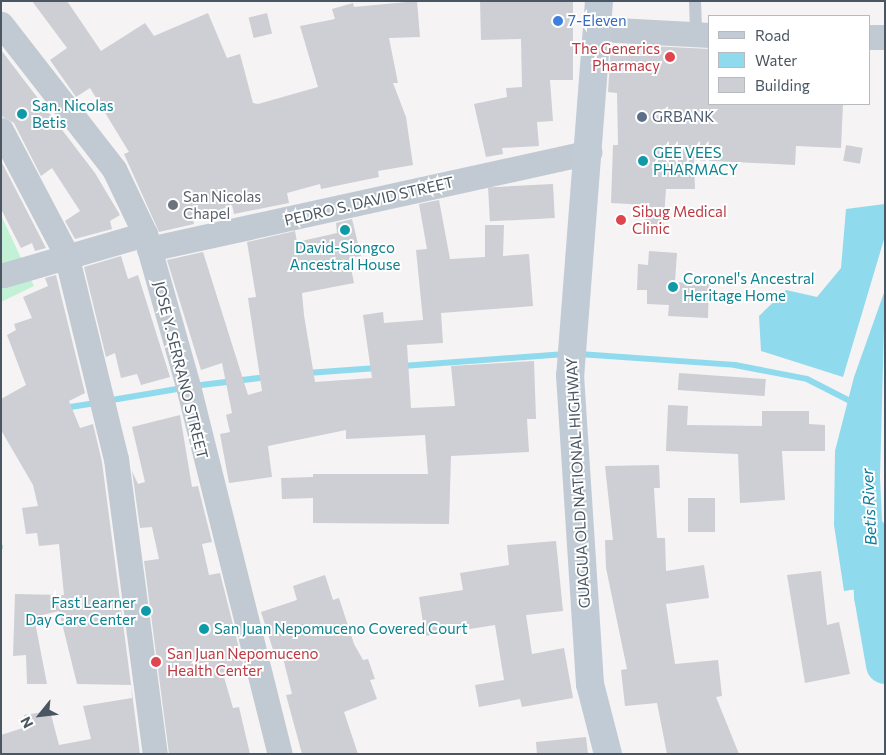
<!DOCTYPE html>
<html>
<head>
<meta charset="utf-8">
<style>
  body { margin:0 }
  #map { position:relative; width:886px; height:755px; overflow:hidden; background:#f5f3f3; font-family:Commissioner,sans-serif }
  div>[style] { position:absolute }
  .green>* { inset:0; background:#c3f1d5 }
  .water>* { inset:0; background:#90daee }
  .stream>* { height:6px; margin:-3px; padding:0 3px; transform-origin:3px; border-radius:3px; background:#90daee }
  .river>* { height:38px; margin:-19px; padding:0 19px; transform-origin:19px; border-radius:19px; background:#90daee }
  .building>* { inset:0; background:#cdcfd5; transform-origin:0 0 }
  .path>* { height:3px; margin-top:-1.5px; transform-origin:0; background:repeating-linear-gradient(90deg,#7ad0a6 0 4px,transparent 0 6.5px) }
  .service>* { height:12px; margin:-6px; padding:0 6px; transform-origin:6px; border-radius:6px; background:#c1cad2 }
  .minor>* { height:25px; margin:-12.5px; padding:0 12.5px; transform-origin:12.5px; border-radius:12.5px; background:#c1cad2 }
  .secondary>* { height:28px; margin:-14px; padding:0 14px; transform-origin:14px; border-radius:14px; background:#c1cbd6 }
  .dots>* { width:14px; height:14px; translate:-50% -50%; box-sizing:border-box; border:2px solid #fff; border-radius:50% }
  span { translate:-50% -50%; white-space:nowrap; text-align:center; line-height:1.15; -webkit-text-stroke:4px #fff; paint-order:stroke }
  .shop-label { font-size:15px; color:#366cbe }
  .left { translate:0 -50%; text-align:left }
  .health-label { font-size:15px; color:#be3a42 }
  .right { translate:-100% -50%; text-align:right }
  .culture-label { font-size:15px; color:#0d838f }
  .service-label { font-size:15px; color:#4e5e75 }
  .worship-label { font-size:15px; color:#5b616d }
  .street-label { font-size:15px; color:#4a5661 }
  .water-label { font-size:16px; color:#0c7c9b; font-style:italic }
  .frame { position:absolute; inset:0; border:2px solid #4a5661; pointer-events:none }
  .legend { position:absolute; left:708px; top:15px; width:162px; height:90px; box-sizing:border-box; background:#fff; border:1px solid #b7bbc0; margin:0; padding:6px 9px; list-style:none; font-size:15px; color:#4a5661 }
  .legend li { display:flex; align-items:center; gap:10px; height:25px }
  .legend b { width:25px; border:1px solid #b7bbc0 }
  .north { position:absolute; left:15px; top:690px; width:50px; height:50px; -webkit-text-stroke:4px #fff; paint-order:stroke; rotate:241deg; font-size:14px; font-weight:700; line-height:20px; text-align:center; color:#4a5661 }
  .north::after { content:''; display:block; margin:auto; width:18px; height:22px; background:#4a5661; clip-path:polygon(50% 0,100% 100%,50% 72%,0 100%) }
</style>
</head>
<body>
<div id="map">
  <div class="green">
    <i style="clip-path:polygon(1px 215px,34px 286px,1px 302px)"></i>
  </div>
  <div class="water">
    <i style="clip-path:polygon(885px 204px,885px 236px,843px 377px,761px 351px,759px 316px,786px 290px,817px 297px,841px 268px,846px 209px)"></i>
    <i style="clip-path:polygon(885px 290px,880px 477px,885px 585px,844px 591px,834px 525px,835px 451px,854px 377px)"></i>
  </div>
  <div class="stream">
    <i style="left:579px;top:354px;width:156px;rotate:4deg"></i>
    <i style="left:735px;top:365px;width:73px;rotate:11deg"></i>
    <i style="left:807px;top:379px;width:53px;rotate:27.1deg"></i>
    <i style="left:402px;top:366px;width:164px;rotate:-4.2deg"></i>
    <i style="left:307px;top:373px;width:70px;rotate:-4.1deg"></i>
    <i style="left:193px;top:386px;width:75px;rotate:-6.9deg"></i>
    <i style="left:106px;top:401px;width:78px;rotate:-9.6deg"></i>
    <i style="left:64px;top:408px;width:32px;rotate:-9deg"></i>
  </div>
  <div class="river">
    <i style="left:870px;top:536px;width:60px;rotate:87.1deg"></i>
    <i style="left:873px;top:596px;width:70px;rotate:80.1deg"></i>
  </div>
  <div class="building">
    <i style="clip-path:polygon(32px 1px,67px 1px,101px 51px,145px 23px,154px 36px,208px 13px,227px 58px,240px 54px,253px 103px,258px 104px,318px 87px,300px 26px,335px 19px,332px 9px,353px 3px,354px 7px,417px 1px,420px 37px,389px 38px,398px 83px,393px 83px,406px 117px,413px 165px,378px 171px,379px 177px,321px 189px,320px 184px,287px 193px,289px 203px,234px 214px,232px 205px,193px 220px,194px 224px,159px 232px,124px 154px,129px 152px,90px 88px,76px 97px,50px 60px,67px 48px)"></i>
    <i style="clip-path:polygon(480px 1px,573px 1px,573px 80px,550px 80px,553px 121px,537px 122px,539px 146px,502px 148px,503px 154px,486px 157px,474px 104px,507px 97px,506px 88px,522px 87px,521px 39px,481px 40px)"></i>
    <i style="left:267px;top:13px;width:21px;height:19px;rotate:76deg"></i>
    <i style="clip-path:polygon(611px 44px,710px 49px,710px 104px,843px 104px,841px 148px,796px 146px,795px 165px,694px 160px,695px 189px,666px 189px,663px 232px,645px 231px,646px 205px,611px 203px,613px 145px,618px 145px,617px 93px,608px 92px)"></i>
    <i style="clip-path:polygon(1px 50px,95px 173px,120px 215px,110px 221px,112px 229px,75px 239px,65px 221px,80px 211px,52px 168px,41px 176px,14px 123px,1px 116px)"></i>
    <i style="left:846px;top:145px;width:17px;height:16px;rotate:10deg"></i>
    <i style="clip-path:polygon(1px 161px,46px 248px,35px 251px,32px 243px,21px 248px,1px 209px)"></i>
    <i style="left:553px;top:184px;width:34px;height:65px;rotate:87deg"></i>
    <i style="clip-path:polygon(439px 200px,450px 259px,485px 257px,485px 225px,504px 225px,503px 256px,529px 254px,533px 306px,441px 313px,443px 343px,407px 345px,411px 408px,455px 406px,451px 366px,534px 361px,536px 419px,527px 419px,529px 452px,451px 456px,449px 524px,313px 523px,313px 498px,282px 499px,281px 478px,313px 477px,313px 474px,428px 474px,425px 435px,346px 439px,346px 430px,268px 446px,272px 477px,229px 483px,220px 434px,230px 432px,226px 415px,232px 413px,222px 363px,201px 370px,167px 260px,203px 252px,248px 395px,262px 391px,248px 298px,256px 297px,247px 242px,295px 231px,297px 242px,337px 233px,336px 223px,352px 219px,361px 256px,349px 258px,354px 283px,302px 293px,304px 315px,315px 382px,372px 378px,363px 315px,383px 312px,384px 323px,423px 320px,416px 250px,427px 249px,419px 204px)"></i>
    <i style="clip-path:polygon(649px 251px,677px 253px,675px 282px,709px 284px,708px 318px,668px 316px,669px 305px,647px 304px,647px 290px,637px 290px,638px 264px,648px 265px)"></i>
    <i style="clip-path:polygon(121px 256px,128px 279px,138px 275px,170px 377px,141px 385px,137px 374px,121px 378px,115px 353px,106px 357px,84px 267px)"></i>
    <i style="clip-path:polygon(56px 275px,85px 393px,69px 401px,80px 428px,93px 424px,102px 462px,140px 754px,1px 754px,1px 735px,26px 727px,24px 715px,50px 711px,59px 745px,91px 739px,83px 706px,132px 698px,131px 685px,77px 684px,59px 611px,34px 617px,47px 684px,27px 684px,26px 655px,13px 656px,15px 594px,64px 595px,59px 544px,39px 546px,37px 533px,26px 534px,22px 508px,38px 506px,33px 485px,1px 430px,1px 399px,26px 385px,7px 335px,16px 330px,14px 324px,32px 318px,23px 297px,48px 286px,45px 278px)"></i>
    <i style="left:679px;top:373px;width:87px;height:17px;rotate:4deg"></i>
    <i style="clip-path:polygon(668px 405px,688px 406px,687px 425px,762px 426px,762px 411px,809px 411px,809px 424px,825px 425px,825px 451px,782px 451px,785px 500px,740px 503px,738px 454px,666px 451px)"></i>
    <i style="clip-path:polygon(180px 415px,192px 487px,198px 486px,212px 542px,202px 544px,209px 575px,220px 573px,245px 672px,224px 677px,233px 708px,239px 707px,250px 754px,169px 754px,144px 561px,159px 559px,152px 527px,140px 528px,132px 471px,138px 484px,145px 482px,132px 427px)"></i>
    <i style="clip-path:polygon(659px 465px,660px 488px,654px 488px,657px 538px,665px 538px,666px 571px,704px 565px,709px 598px,666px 604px,675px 664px,718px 660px,722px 696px,716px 697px,739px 754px,667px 754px,657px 703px,625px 706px,621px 670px,627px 669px,606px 568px,605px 540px,613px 540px,605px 466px)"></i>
    <i style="left:688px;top:498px;width:27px;height:34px"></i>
    <i style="clip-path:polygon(556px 541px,563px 611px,526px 615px,532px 654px,564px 648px,573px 698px,522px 707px,520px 699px,479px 707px,475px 685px,504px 680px,495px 625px,425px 636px,419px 597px,463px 590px,460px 573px,509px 565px,507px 545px)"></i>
    <i style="clip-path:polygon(821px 571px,827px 625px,839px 622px,850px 674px,805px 683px,787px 575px)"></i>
    <i style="clip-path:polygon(325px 575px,333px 600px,339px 598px,354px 644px,363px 660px,368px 659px,375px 679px,370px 680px,377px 699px,344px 712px,358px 754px,302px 754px,286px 695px,292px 694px,282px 654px,275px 656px,261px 612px,297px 600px,293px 586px)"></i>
    <i style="clip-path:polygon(586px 737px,588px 754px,537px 754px,536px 742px)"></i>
  </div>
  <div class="path">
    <i style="left:1px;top:544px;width:5px;rotate:90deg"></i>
  </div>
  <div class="service">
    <i style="left:695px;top:1px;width:33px;rotate:88deg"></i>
  </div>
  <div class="minor">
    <i style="left:1px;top:24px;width:184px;rotate:52.1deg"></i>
    <i style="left:114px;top:169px;width:72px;rotate:64.5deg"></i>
    <i style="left:145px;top:234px;width:158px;rotate:74.2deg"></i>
    <i style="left:188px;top:386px;width:379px;rotate:76deg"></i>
    <i style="left:598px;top:29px;width:112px;rotate:3.1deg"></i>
    <i style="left:870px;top:37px;width:15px"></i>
    <i style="left:1px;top:130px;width:140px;rotate:62.3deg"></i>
    <i style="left:66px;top:254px;width:211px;rotate:76.3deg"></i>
    <i style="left:116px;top:459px;width:298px;rotate:82.5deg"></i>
    <i style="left:149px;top:249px;width:451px;rotate:-12.4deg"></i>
    <i style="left:4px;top:275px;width:147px;rotate:-16.2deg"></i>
  </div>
  <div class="secondary">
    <i style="left:599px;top:1px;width:375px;rotate:94.4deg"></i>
    <i style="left:570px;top:375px;width:310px;rotate:86.3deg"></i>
    <i style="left:590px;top:684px;width:72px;rotate:75.6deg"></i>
  </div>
  <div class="dots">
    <i style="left:558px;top:21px;background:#3f7fe0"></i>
    <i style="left:670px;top:57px;background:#e0444e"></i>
    <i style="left:22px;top:114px;background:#0f9aa8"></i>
    <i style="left:642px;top:117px;background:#5c6f8a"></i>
    <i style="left:643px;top:161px;background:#0f9aa8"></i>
    <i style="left:173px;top:205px;background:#6b7280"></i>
    <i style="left:621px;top:220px;background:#e0444e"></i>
    <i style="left:345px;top:230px;background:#0f9aa8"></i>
    <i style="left:673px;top:287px;background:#0f9aa8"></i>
    <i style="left:146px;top:611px;background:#0f9aa8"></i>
    <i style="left:204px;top:629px;background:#0f9aa8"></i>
    <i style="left:156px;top:662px;background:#e0444e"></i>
  </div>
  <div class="shop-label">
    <span class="left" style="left:568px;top:21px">7-Eleven</span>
  </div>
  <div class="health-label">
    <span class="right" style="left:660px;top:57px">The Generics<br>Pharmacy</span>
    <span class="left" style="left:632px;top:220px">Sibug Medical<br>Clinic</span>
    <span class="left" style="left:167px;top:662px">San Juan Nepomuceno<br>Health Center</span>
  </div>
  <div class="culture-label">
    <span class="left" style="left:32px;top:114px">San. Nicolas<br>Betis</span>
    <span class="left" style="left:653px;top:161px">GEE VEES<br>PHARMACY</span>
    <span style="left:345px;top:256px">David-Siongco<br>Ancestral House</span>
    <span class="left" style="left:683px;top:287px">Coronel's Ancestral<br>Heritage Home</span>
    <span class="right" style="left:136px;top:611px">Fast Learner<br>Day Care Center</span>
    <span class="left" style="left:214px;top:629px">San Juan Nepomuceno Covered Court</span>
  </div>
  <div class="service-label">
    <span class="left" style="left:652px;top:117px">GRBANK</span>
  </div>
  <div class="worship-label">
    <span class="left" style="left:183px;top:205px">San Nicolas<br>Chapel</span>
  </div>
  <div class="street-label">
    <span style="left:369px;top:201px;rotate:-13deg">PEDRO S. DAVID STREET</span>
    <span style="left:181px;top:370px;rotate:76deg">JOSE Y. SERRANO STREET</span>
    <span style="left:578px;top:483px;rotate:-93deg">GUAGUA OLD NATIONAL HIGHWAY</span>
  </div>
  <div class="water-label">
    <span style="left:869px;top:507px;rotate:-93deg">Betis River</span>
  </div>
  <div class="frame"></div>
  <ul class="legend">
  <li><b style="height:6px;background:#c1cbd6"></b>Road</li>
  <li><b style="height:14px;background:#90daee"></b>Water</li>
  <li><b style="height:14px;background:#cdcfd5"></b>Building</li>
  </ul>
  <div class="north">N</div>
</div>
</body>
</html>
